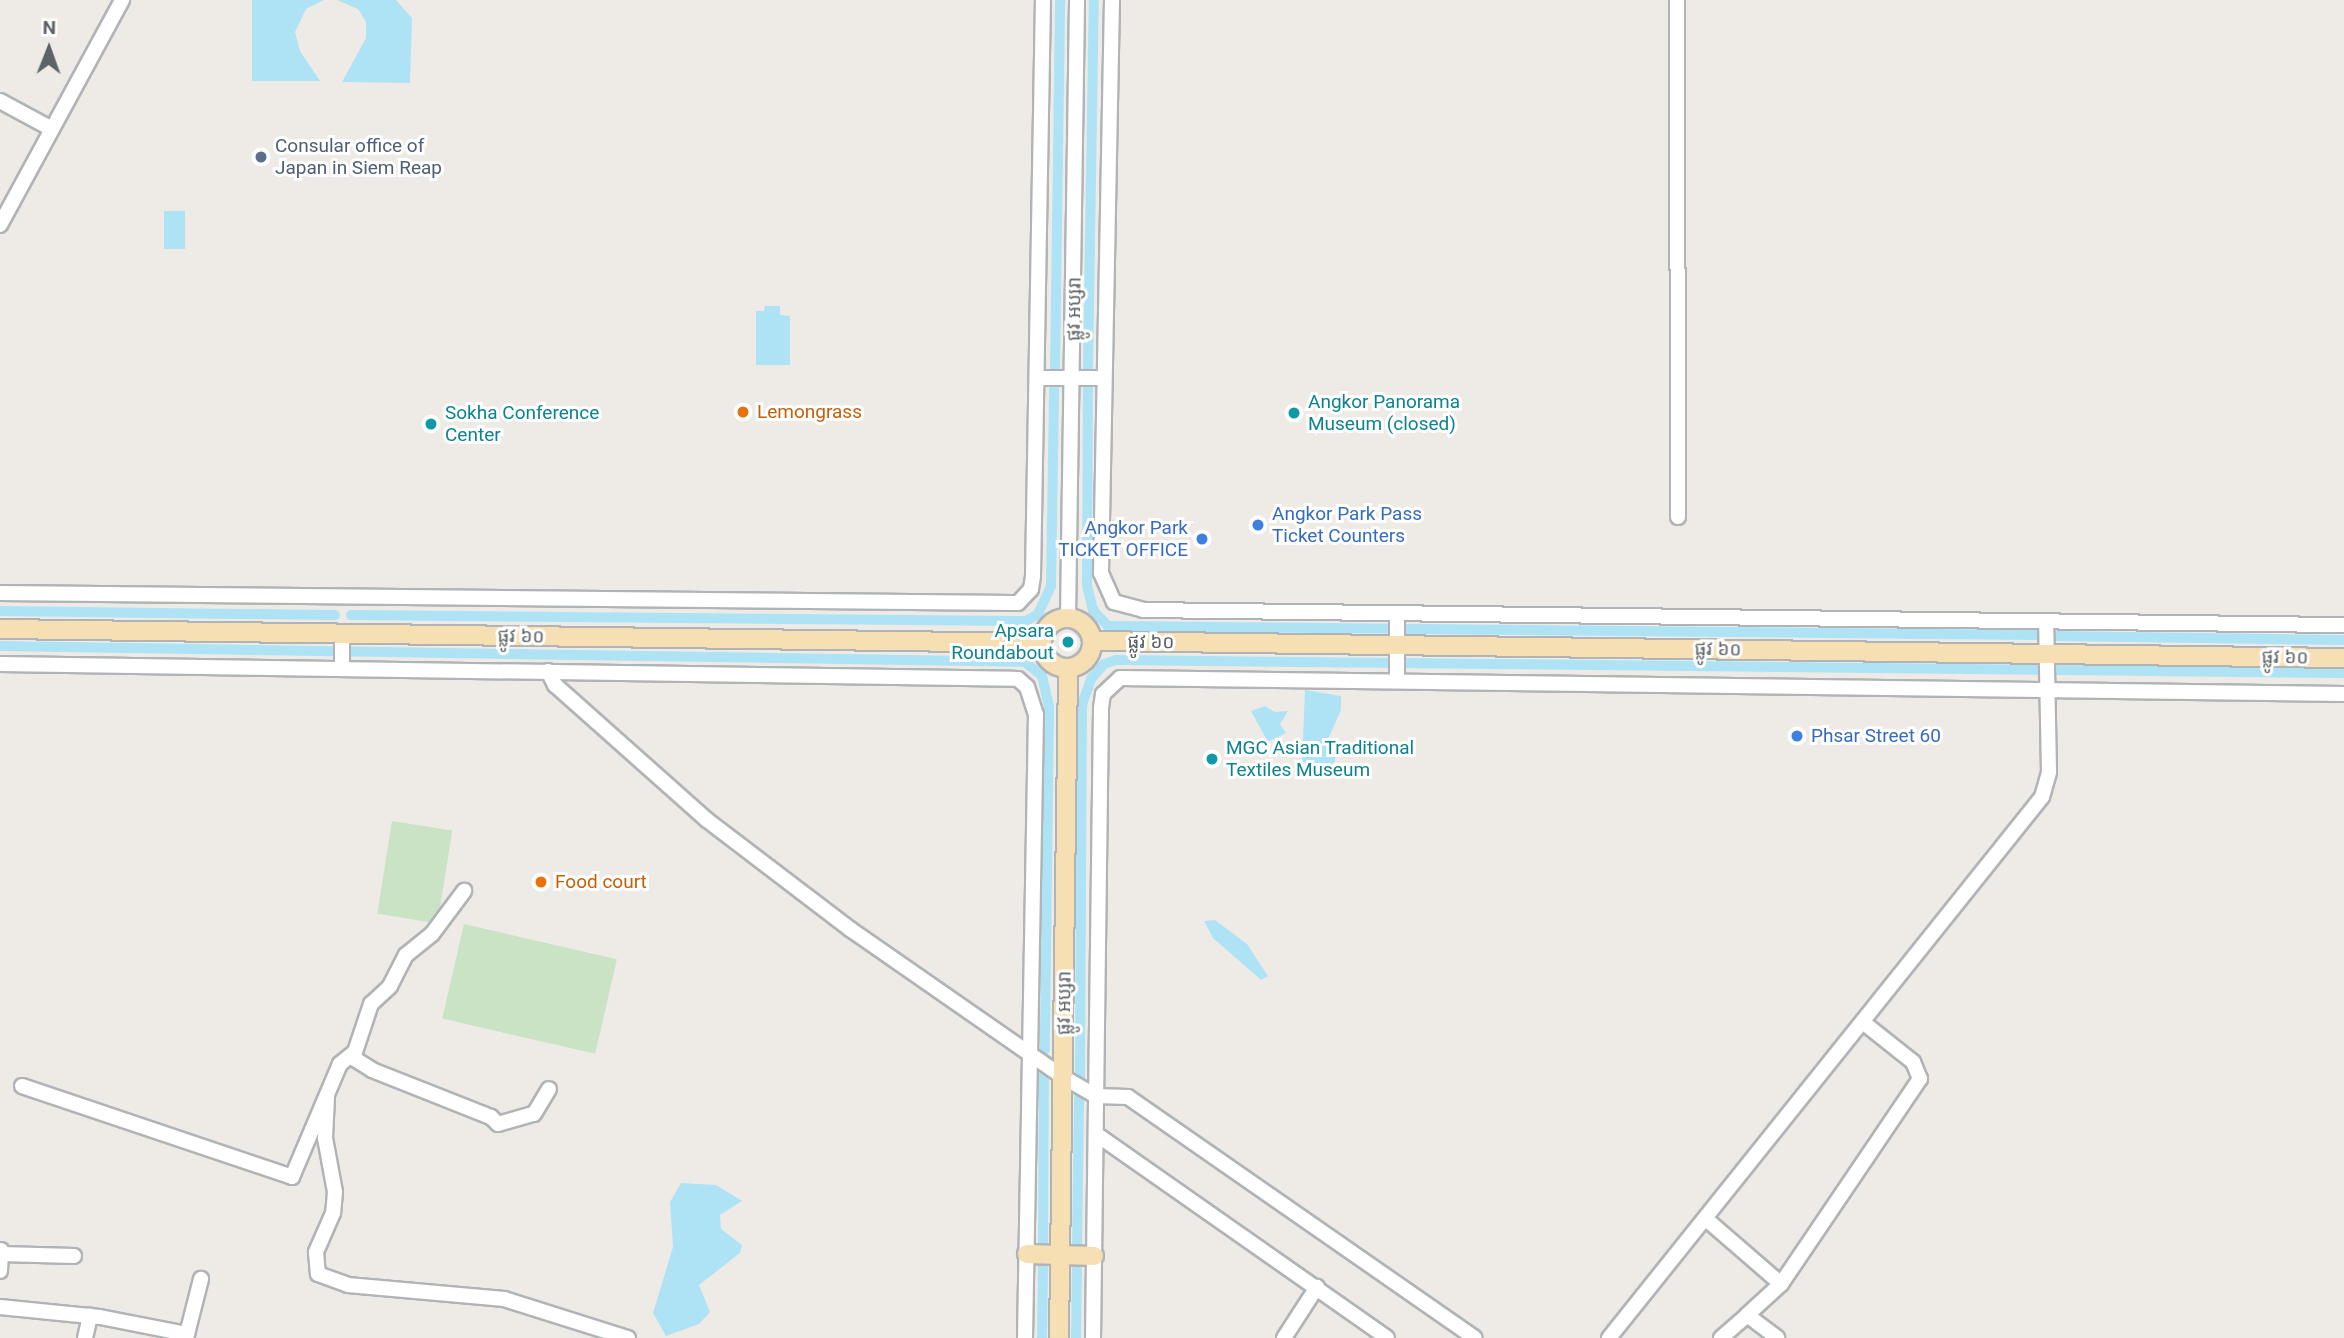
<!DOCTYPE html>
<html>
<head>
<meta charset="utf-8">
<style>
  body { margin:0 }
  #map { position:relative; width:2344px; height:1338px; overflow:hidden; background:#eeebe6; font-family:Roboto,"Noto Sans Khmer",sans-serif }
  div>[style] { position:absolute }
  .green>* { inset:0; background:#cae3c5; transform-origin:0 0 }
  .water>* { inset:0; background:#aee3f6; transform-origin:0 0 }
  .canal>* { height:10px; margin:-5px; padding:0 5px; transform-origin:5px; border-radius:5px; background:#aee3f6 }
  .roads { filter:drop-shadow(2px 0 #b1b4b6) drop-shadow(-2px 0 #b1b4b6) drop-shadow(0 2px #b1b4b6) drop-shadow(0 -2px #b1b4b6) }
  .minor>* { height:14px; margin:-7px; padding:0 7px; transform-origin:7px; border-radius:7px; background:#fff }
  .major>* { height:18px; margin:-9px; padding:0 9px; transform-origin:9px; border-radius:9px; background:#f6dfb2 }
  .major>.ring { margin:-9px; padding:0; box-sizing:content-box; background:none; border:18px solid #f6dfb2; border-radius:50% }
  .dots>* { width:19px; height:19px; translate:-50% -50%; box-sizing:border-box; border:4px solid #fff; border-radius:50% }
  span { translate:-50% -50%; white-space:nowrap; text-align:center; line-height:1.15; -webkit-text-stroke:6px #fff; paint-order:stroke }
  .service-label { font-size:19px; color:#4e5e75 }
  .left { translate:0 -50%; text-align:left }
  .street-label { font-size:19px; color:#5d6264 }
  .culture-label { font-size:19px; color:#0d838f }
  .right { translate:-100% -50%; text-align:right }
  .food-label { font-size:19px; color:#c56008 }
  .shop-label { font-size:19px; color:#366cbe }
  .north { position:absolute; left:14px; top:14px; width:70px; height:70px; -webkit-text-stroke:5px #fff; paint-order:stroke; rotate:1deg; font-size:19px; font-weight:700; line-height:28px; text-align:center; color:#5d6264 }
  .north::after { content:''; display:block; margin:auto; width:24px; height:32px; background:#5d6264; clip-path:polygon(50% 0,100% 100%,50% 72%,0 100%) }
</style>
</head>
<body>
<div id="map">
  <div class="green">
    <i style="left:392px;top:821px;width:61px;height:94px;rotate:9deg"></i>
    <i style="left:464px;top:924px;width:157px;height:97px;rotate:13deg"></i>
  </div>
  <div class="water">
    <i style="clip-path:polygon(252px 0,324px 0,306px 9px,295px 32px,300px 51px,320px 81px,252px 81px)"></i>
    <i style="clip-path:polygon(337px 0,396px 0,412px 18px,410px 83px,342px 82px,366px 38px,366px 22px,358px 9px)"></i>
    <i style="left:164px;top:211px;width:21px;height:38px"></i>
    <i style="clip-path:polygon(765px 306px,780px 306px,780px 315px,790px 316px,790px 365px,756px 365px,756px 311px,764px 311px)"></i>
    <i style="clip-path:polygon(1305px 690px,1341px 696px,1341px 710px,1326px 744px,1336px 750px,1335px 761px,1322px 774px,1302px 761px)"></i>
    <i style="clip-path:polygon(1265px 706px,1275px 712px,1288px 711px,1280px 724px,1286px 733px,1268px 742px,1251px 711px)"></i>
    <i style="clip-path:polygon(1215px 920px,1247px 944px,1268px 976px,1261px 980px,1213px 938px,1204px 921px)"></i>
    <i style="clip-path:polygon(681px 1183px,716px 1185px,742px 1201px,720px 1215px,721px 1229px,742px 1245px,740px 1253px,699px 1285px,710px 1312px,699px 1324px,666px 1336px,653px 1313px,673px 1247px,670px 1202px)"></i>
  </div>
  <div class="canal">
    <i style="left:1055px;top:369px;width:369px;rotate:-89.2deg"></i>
    <i style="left:1088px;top:370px;width:370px;rotate:-89.1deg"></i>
    <i style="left:1088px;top:386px;width:200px;rotate:90.3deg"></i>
    <i style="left:1087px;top:586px;width:25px;rotate:76deg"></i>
    <i style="left:1093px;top:610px;width:22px;rotate:47deg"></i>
    <i style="left:1108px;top:626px;width:930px;rotate:0.55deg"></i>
    <i style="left:0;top:611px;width:335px;rotate:0.7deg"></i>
    <i style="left:351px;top:615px;width:675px;rotate:0.51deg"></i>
    <i style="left:1026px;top:621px;width:14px;rotate:-30deg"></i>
    <i style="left:1038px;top:614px;width:31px;rotate:-65deg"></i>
    <i style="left:1051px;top:586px;width:201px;rotate:-89.1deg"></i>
    <i style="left:2054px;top:636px;width:290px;rotate:0.8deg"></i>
    <i style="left:0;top:646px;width:1025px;rotate:0.89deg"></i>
    <i style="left:1025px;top:662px;width:22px;rotate:39deg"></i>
    <i style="left:1042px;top:676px;width:32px;rotate:77deg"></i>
    <i style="left:1049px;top:707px;width:343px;rotate:90.7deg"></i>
    <i style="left:1080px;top:1077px;width:372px;rotate:-89.7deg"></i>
    <i style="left:1082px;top:705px;width:28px;rotate:-71deg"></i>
    <i style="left:1091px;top:679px;width:20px;rotate:-49deg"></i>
    <i style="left:1104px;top:664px;width:13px;rotate:-18deg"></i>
    <i style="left:1116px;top:660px;width:1228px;rotate:0.61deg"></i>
    <i style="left:1043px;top:1247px;width:172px;rotate:-89.7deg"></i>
    <i style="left:1077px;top:1247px;width:151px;rotate:-89.2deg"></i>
    <i style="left:1042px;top:1338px;width:75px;rotate:-89.2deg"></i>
    <i style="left:1076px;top:1338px;width:74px;rotate:-89.2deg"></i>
  </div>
  <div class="roads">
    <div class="minor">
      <i style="left:1112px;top:0;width:573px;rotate:91.1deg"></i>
      <i style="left:1101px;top:573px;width:32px;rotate:66deg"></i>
      <i style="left:1114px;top:602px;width:30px;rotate:15deg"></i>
      <i style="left:1143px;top:610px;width:1201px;rotate:0.72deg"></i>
      <i style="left:1677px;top:0;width:517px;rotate:89.89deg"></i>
      <i style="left:0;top:101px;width:59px;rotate:28.3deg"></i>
      <i style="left:0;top:225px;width:256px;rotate:-61.5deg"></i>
      <i style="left:1037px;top:378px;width:66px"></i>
      <i style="left:0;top:593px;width:1018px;rotate:0.56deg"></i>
      <i style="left:1018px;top:603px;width:19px;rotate:-47deg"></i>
      <i style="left:1031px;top:589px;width:13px;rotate:-81deg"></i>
      <i style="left:1033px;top:576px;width:576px;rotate:-89.01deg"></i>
      <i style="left:1068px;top:617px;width:617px;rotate:-89.16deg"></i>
      <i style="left:0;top:664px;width:1018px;rotate:0.84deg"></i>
      <i style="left:1018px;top:679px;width:12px;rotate:42deg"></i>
      <i style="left:1027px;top:687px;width:28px;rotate:72deg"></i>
      <i style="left:1036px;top:714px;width:624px;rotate:91.01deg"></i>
      <i style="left:342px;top:669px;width:35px;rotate:-90deg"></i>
      <i style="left:548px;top:671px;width:16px;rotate:63deg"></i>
      <i style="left:555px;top:685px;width:203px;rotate:41.6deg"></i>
      <i style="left:707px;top:820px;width:180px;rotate:37.3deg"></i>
      <i style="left:850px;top:929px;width:259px;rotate:34.8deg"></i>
      <i style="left:1063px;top:1077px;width:38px;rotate:30deg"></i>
      <i style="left:1096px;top:1096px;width:32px;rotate:2deg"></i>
      <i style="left:1128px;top:1097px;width:422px;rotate:34.8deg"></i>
      <i style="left:1397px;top:680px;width:67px;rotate:-90deg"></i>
      <i style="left:350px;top:1056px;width:26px;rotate:32deg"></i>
      <i style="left:372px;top:1070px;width:128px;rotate:21.6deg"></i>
      <i style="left:491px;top:1117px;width:10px;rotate:45deg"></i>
      <i style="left:498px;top:1124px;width:37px;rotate:-16deg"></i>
      <i style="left:534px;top:1114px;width:29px;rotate:-59deg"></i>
      <i style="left:22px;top:1086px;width:285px;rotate:18.6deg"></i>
      <i style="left:292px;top:1177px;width:123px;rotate:-67deg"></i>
      <i style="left:340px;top:1064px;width:19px;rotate:-39deg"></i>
      <i style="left:355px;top:1052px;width:51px;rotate:-71.6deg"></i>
      <i style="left:371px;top:1004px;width:26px;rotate:-43deg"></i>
      <i style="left:390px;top:986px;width:35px;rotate:-63deg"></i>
      <i style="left:406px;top:955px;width:33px;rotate:-39deg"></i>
      <i style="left:432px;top:934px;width:54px;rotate:-53.3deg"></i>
      <i style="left:327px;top:1098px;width:40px;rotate:92.9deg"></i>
      <i style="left:325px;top:1138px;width:55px;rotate:79.5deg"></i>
      <i style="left:335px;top:1192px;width:21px;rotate:95deg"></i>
      <i style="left:333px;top:1213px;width:43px;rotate:113.6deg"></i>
      <i style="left:316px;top:1252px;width:22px;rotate:85deg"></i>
      <i style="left:318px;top:1274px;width:32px;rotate:20deg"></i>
      <i style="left:348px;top:1285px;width:157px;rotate:5.1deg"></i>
      <i style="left:504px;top:1299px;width:130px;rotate:17.5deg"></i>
      <i style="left:1096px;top:1134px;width:355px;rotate:35deg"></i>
      <i style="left:1706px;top:1219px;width:99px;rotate:40.9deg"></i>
      <i style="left:1px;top:1254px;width:73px;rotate:1.6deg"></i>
      <i style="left:0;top:1271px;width:21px;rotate:-87deg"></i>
      <i style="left:0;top:1307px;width:100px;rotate:5.7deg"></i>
      <i style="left:100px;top:1317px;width:89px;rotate:11.1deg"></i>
      <i style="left:187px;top:1334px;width:57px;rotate:-75.7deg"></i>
      <i style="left:1747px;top:1315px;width:46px;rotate:-42.4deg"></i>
      <i style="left:1781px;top:1284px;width:248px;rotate:-55.9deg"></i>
      <i style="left:1920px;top:1079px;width:18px;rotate:-112deg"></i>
      <i style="left:1913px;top:1062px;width:63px;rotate:-141.5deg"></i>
      <i style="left:85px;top:1338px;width:23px;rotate:-77deg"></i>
      <i style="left:1093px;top:1338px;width:630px;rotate:-89.27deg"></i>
      <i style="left:1101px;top:708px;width:14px;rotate:-82deg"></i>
      <i style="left:1103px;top:694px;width:23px;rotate:-43deg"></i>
      <i style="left:1120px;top:678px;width:1224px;rotate:0.75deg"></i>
      <i style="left:1284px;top:1338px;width:61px;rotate:-57.1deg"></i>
      <i style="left:1609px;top:1338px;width:693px;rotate:-51.33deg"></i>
      <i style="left:2042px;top:797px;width:26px;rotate:-74deg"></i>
      <i style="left:2049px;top:772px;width:151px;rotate:-91.1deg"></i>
      <i style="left:1721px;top:1338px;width:35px;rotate:-41deg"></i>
      <i style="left:1747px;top:1315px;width:38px;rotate:37deg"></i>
    </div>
    <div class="major">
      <i class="ring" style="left:1042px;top:618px;width:32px;height:32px"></i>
      <i style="left:0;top:629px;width:1041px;rotate:0.77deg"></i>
      <i style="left:1093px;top:641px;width:1251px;rotate:0.78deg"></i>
      <i style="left:1027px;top:1254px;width:67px;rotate:1.7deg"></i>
      <i style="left:1059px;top:1338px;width:669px;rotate:-89.23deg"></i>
    </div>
  </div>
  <div class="dots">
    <i style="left:261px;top:157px;background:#5c6f8a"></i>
    <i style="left:743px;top:412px;background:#e8710a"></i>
    <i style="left:1294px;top:413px;background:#0f9aa8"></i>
    <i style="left:431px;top:424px;background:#0f9aa8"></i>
    <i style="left:1258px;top:525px;background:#3f7fe0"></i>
    <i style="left:1202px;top:539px;background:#3f7fe0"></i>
    <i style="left:1068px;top:642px;background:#0f9aa8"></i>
    <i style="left:1797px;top:736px;background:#3f7fe0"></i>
    <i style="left:1212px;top:759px;background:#0f9aa8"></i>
    <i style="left:541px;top:882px;background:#e8710a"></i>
  </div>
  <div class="service-label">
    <span class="left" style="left:275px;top:157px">Consular office of<br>Japan in Siem Reap</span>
  </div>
  <div class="street-label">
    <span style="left:1074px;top:309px;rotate:-89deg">ផ្លូវ អប្សរា</span>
    <span style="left:521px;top:636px;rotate:1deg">ផ្លូវ ៦០</span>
    <span style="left:1151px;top:642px;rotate:1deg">ផ្លូវ ៦០</span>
    <span style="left:1718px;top:649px;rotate:1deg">ផ្លូវ ៦០</span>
    <span style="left:2285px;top:657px;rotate:1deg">ផ្លូវ ៦០</span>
    <span style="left:1064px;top:1003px;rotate:-89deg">ផ្លូវ អប្សរា</span>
  </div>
  <div class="culture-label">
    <span class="left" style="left:1308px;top:413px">Angkor Panorama<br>Museum (closed)</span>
    <span class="left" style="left:445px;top:424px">Sokha Conference<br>Center</span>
    <span class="right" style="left:1054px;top:642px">Apsara<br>Roundabout</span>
    <span class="left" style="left:1226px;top:759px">MGC Asian Traditional<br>Textiles Museum</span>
  </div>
  <div class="food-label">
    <span class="left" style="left:757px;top:412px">Lemongrass</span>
    <span class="left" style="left:555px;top:882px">Food court</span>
  </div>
  <div class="shop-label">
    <span class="left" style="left:1272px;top:525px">Angkor Park Pass<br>Ticket Counters</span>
    <span class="right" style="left:1188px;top:539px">Angkor Park<br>TICKET OFFICE</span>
    <span class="left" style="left:1811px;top:736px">Phsar Street 60</span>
  </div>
  <div class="north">N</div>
</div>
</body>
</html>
